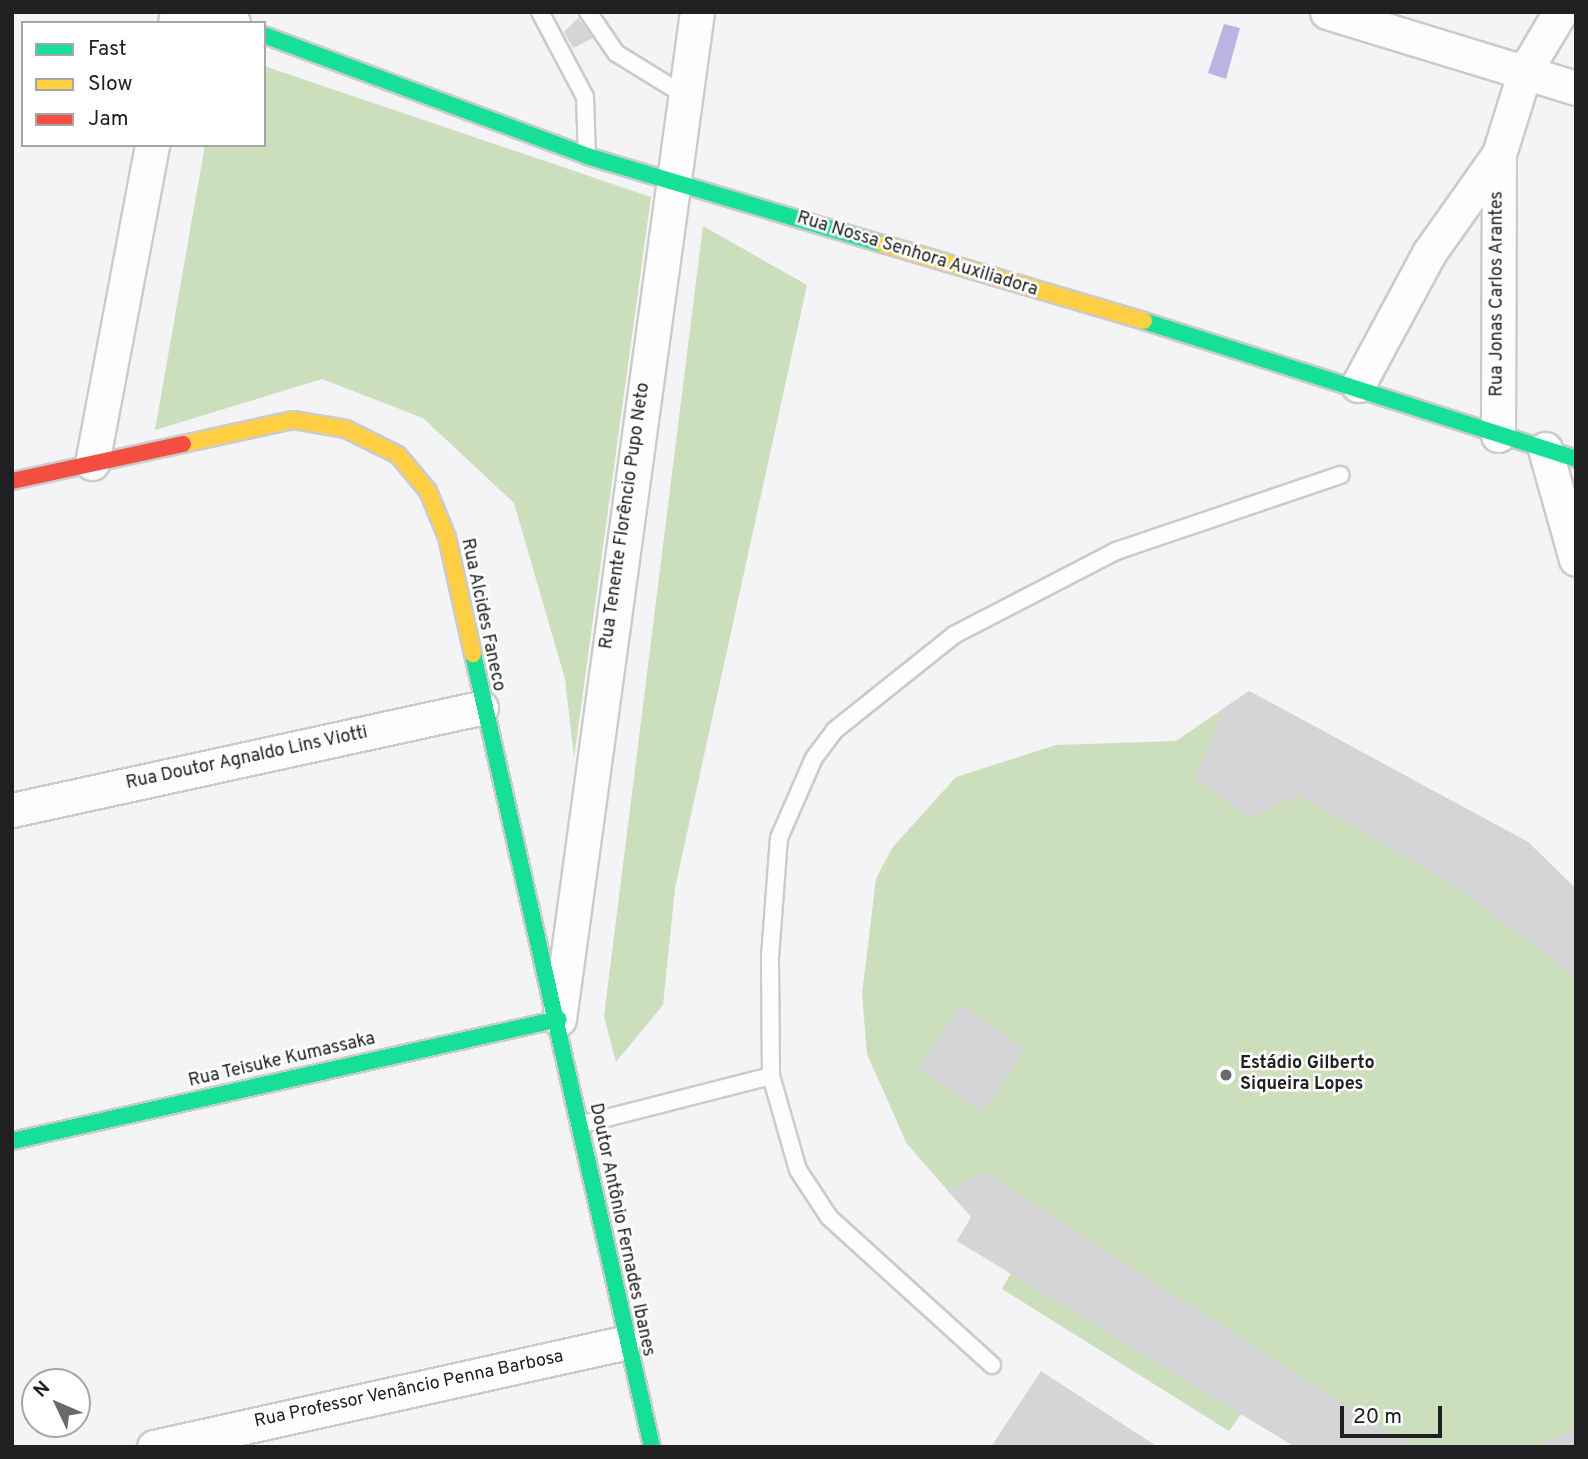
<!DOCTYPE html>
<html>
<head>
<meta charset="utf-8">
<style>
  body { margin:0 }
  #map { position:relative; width:1588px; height:1459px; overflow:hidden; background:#f4f3f5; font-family:Overpass,sans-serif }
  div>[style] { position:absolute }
  .green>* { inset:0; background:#cbdfbd }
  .water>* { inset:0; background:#bdb3e3 }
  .building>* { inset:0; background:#d5d4d6; transform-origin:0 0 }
  .roads { filter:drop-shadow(2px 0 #cbcbcc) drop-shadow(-2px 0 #cbcbcc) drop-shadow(0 2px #cbcbcc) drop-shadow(0 -2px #cbcbcc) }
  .lane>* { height:16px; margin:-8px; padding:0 8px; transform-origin:8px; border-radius:8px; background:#fdfdfe }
  .street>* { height:33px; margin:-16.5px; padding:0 16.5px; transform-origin:16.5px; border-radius:16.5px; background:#fdfdfe }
  .fast>* { height:16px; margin:-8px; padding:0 8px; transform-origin:8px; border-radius:8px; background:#16e098 }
  .slow>* { height:16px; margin:-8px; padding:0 8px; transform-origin:8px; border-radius:8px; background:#ffcf43 }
  .jam>* { height:16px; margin:-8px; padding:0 8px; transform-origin:8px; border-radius:8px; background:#f24e42 }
  .dots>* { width:19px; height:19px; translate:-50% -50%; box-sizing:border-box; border:4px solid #fff; border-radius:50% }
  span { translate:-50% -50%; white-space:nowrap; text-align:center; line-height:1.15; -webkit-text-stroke:5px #fff; paint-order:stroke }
  .street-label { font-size:18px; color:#202022 }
  .poi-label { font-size:18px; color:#202022; font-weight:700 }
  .left { translate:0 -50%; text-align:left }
  .frame { position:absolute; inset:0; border:14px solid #202022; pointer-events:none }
  .legend { position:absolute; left:21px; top:21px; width:245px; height:126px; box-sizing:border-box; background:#fff; border:2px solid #a6a6a7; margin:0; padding:9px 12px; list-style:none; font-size:21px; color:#202022 }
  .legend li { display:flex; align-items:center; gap:14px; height:35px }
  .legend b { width:35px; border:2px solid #a6a6a7 }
  .north { position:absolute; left:21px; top:1368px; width:70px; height:70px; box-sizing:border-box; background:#fff; border:2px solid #a6a6a7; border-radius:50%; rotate:314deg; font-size:19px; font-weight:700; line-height:28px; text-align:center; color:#202022 }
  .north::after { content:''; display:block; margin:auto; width:24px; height:32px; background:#6a6a6c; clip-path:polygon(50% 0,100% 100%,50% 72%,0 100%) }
  .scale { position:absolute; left:1340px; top:1406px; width:102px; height:32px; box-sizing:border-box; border:4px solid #202022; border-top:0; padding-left:9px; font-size:21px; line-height:24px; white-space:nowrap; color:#202022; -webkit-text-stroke:5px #fff; paint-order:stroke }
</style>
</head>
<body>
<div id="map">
  <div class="green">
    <i style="clip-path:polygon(264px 66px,651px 197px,574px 758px,565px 679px,514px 503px,423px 418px,322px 379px,155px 430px,205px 145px,264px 145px)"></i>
    <i style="clip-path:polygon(703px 226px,807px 285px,675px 888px,663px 1005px,616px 1062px,604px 1016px)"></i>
    <i style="clip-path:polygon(1249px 691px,1528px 842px,1576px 889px,1576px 1447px,1301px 1447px,1244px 1410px,1229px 1431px,1002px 1289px,1012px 1271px,957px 1241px,971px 1217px,907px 1144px,867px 1054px,862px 994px,876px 879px,892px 848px,956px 777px,1056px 745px,1176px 741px)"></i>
  </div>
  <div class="water">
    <i style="clip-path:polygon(1224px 24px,1240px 28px,1226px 79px,1208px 73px)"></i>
  </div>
  <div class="building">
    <i style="clip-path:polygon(578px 18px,593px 38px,573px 48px,564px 32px)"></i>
    <i style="clip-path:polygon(1249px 691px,1528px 842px,1576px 889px,1576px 977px,1453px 885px,1299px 795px,1250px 818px,1195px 779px,1223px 709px)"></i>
    <i style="left:961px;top:1005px;width:78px;height:77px;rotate:34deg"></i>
    <i style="clip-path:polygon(983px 1171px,1364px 1418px,1418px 1447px,1295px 1447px,957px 1241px,972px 1217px,948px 1191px)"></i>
    <i style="clip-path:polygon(1041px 1371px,1158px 1447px,991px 1447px)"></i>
    <i style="clip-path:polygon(1576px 1428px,1576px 1447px,1534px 1447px)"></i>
  </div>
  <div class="roads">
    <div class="lane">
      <i style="left:540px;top:12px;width:96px;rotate:62.1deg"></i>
      <i style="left:585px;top:97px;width:59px;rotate:88.1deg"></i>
      <i style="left:588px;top:12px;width:50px;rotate:55.7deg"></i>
      <i style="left:616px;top:53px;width:82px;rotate:31.6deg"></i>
      <i style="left:579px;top:1125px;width:198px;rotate:-14.3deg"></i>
      <i style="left:992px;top:1365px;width:220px;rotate:-137.8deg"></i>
      <i style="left:829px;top:1217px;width:56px;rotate:-123.4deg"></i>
      <i style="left:798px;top:1170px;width:98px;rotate:-106deg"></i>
      <i style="left:771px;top:1076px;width:119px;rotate:-90.5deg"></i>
      <i style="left:770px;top:957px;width:119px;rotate:-85.7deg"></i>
      <i style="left:779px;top:838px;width:87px;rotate:-66.4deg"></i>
      <i style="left:814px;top:758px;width:35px;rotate:-53deg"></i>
      <i style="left:835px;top:730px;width:152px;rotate:-38.6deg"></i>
      <i style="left:954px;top:635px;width:182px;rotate:-27.4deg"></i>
      <i style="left:1116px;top:551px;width:237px;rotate:-18.7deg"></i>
    </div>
    <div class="street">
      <i style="left:205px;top:12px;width:30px;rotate:21deg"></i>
      <i style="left:1327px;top:12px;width:260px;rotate:17deg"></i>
      <i style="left:175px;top:23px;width:11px;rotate:-80deg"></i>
      <i style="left:1358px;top:385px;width:150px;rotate:-61.7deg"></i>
      <i style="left:1429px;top:253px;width:121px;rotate:-54.7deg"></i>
      <i style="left:1499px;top:154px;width:87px;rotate:-72.6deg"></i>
      <i style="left:1525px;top:71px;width:69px;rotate:-59.3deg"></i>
      <i style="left:1498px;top:435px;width:281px;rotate:-89.8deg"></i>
      <i style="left:1545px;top:449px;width:114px;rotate:74.3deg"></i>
      <i style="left:92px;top:463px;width:324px;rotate:-79.3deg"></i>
      <i style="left:12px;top:810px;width:480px;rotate:-12.3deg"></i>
      <i style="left:559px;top:1019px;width:1016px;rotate:-82.2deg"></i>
      <i style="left:154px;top:1447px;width:480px;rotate:-12.5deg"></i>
    </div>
    <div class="fast">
      <i style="left:264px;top:35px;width:345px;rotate:20.5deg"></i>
      <i style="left:587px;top:156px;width:309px;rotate:16.6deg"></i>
      <i style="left:1144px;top:321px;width:454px;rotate:17.7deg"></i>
      <i style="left:473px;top:654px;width:813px;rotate:77.28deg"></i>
      <i style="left:12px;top:1141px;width:560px;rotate:-12.57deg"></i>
    </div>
    <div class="slow">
      <i style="left:883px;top:244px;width:272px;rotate:16.4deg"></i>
      <i style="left:183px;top:444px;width:113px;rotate:-12.3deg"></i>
      <i style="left:293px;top:420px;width:54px;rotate:9.6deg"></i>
      <i style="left:346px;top:429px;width:58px;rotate:26.6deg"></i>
      <i style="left:398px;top:455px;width:47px;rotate:50.2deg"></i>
      <i style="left:428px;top:491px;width:50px;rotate:67.6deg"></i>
      <i style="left:447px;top:537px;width:120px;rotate:77.5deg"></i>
    </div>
    <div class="jam">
      <i style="left:12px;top:481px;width:175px;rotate:-12.2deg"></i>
    </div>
  </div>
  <div class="dots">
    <i style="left:1226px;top:1075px;background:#6a6a6c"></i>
  </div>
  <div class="street-label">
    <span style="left:917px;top:255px;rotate:17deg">Rua Nossa Senhora Auxiliadora</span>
    <span style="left:1498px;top:294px;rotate:-90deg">Rua Jonas Carlos Arantes</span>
    <span style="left:626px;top:516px;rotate:-82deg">Rua Tenente Florêncio Pupo Neto</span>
    <span style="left:482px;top:615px;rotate:78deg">Rua Alcides Faneco</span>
    <span style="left:247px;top:759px;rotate:-12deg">Rua Doutor Agnaldo Lins Viotti</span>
    <span style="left:282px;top:1061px;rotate:-13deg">Rua Teisuke Kumassaka</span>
    <span style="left:621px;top:1230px;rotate:78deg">Doutor Antônio Fernades Ibanes</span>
    <span style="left:409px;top:1390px;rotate:-12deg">Rua Professor Venâncio Penna Barbosa</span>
  </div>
  <div class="poi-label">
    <span class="left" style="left:1240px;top:1075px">Estádio Gilberto<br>Siqueira Lopes</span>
  </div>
  <div class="frame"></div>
  <ul class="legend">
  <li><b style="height:9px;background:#16e098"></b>Fast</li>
  <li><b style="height:9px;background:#ffcf43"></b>Slow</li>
  <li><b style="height:9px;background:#f24e42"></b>Jam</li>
  </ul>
  <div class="north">N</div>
  <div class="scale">20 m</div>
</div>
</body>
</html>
